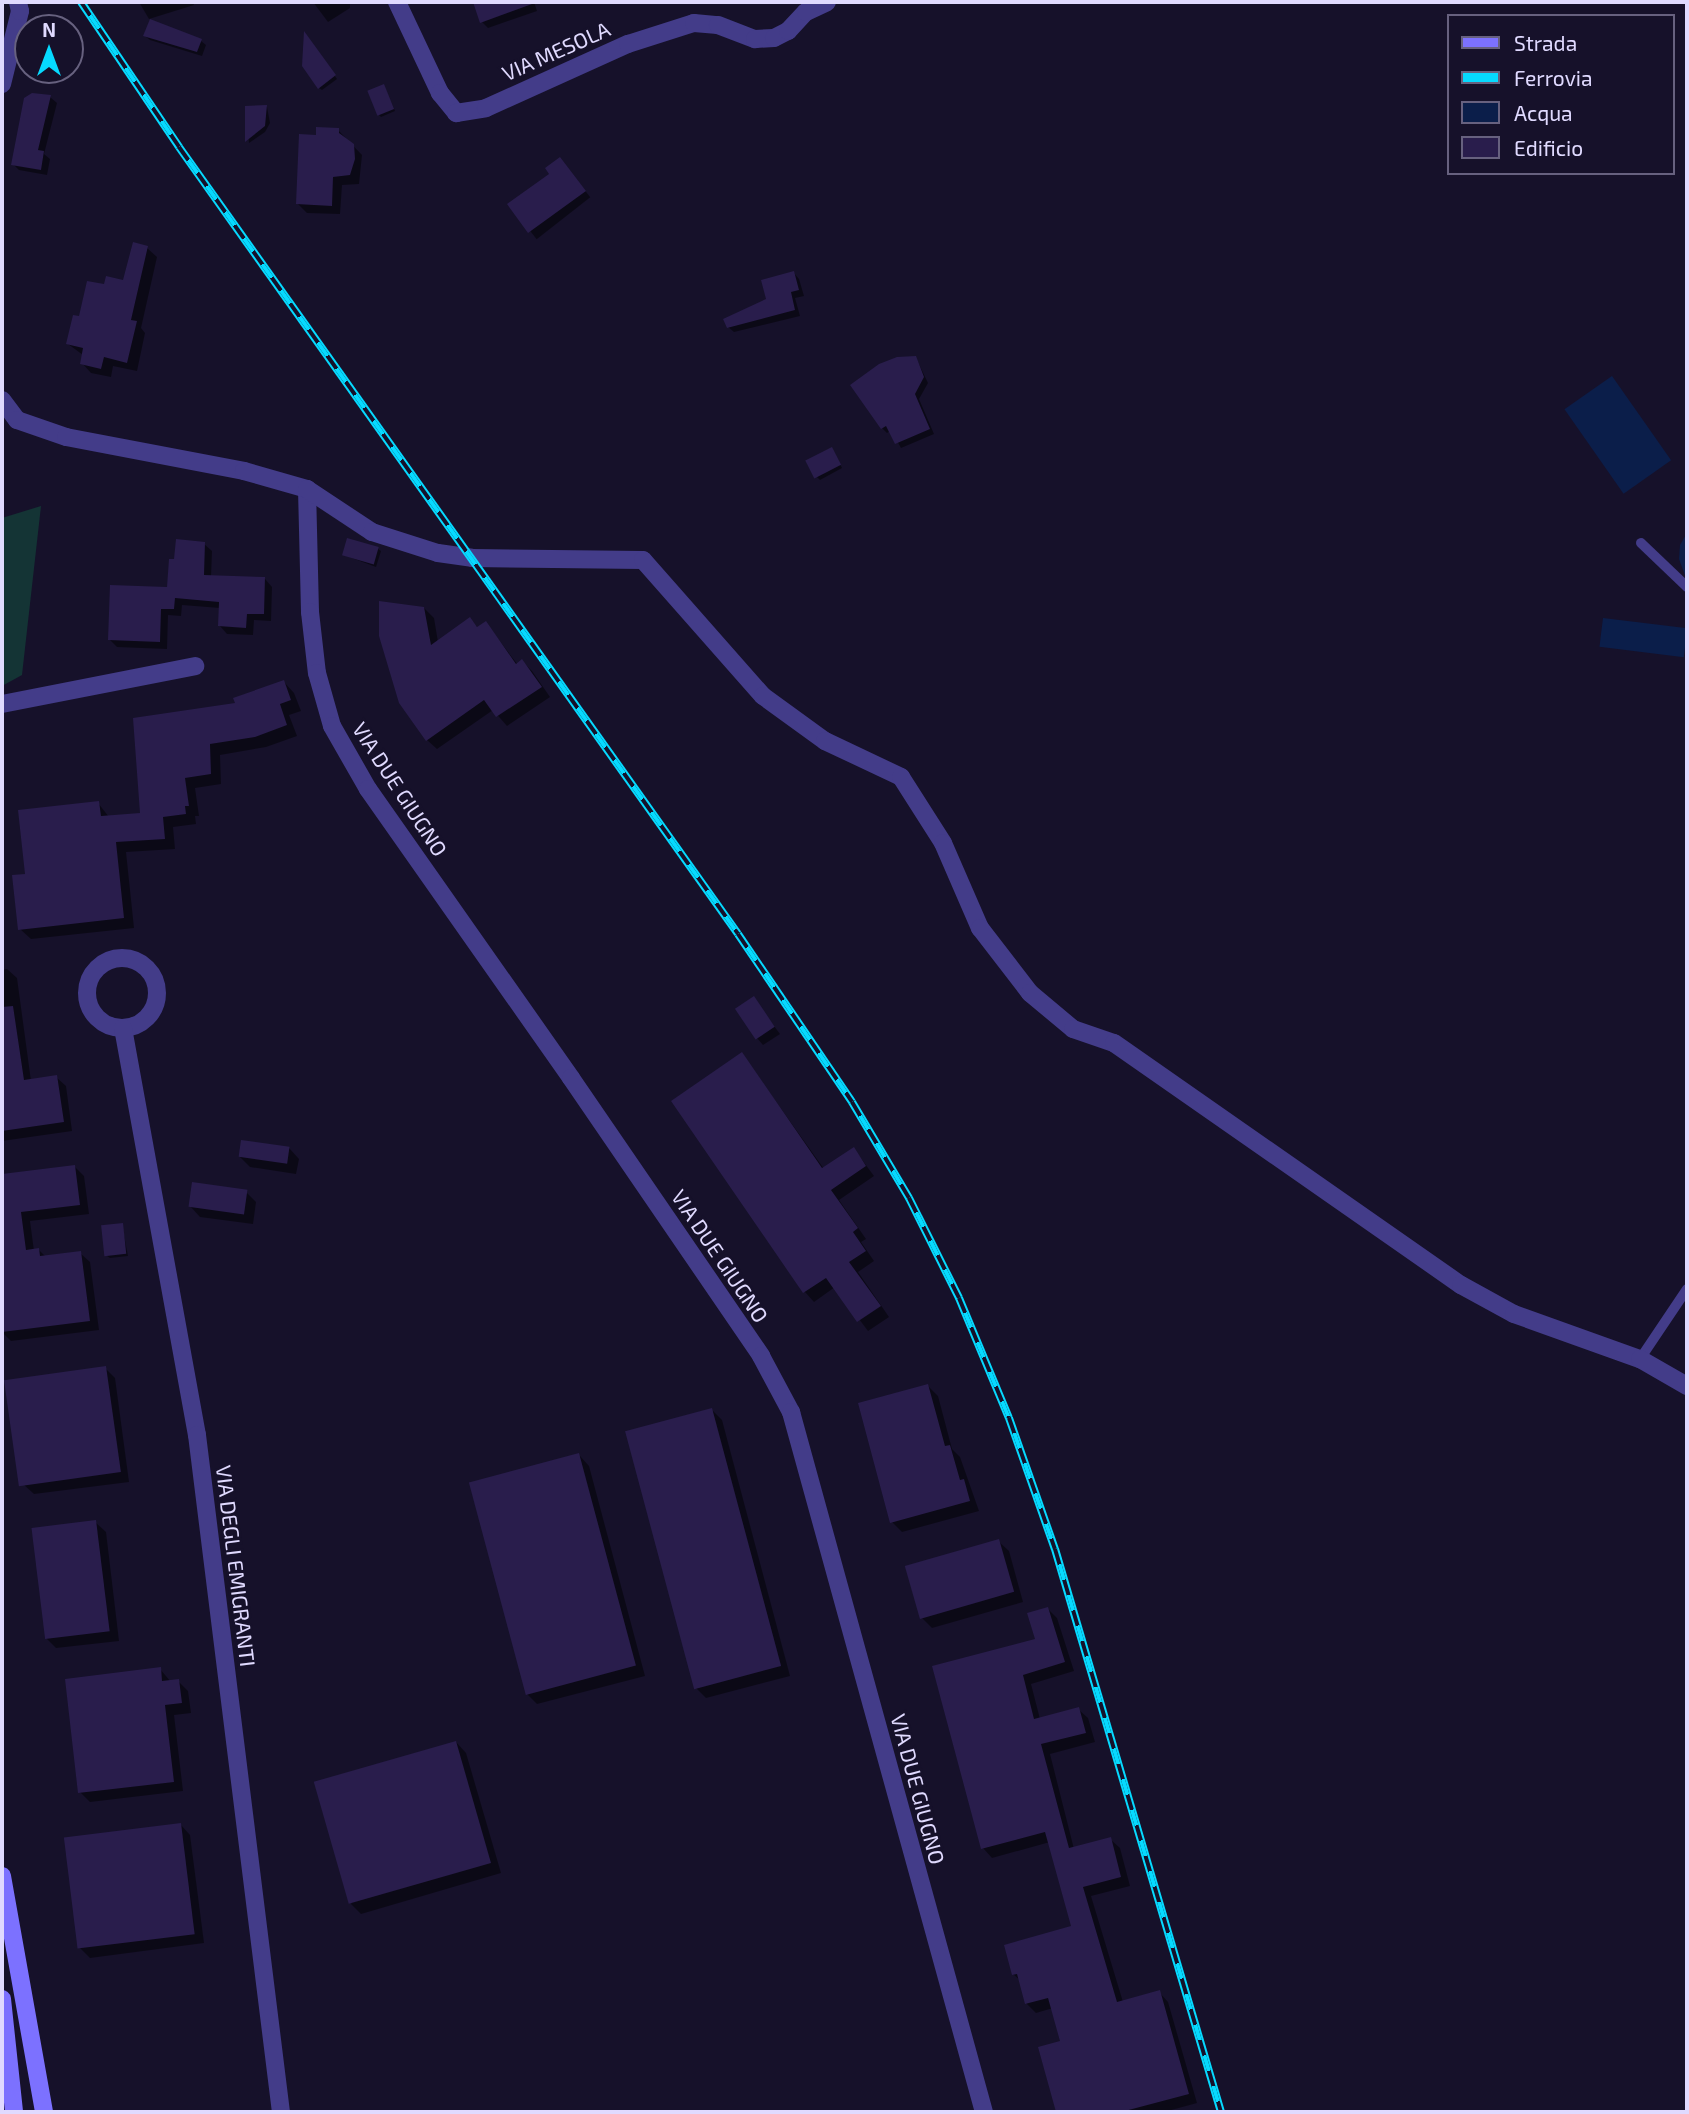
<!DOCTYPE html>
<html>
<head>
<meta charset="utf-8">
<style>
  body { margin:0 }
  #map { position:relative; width:1689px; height:2114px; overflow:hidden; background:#16112a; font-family:"Exo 2",sans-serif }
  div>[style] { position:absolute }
  .green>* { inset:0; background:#143435 }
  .water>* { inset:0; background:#0b1e4a; transform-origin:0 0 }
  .shadow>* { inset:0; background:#0007; transform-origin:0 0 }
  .building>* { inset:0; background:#291d4c; transform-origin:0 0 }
  .service>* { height:10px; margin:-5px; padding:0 5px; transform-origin:5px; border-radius:5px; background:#433c89 }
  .minor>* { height:18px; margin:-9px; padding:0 9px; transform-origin:9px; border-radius:9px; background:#433c89 }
  .minor>.ring { margin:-9px; padding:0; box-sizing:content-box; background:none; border:18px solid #433c89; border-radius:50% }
  .tertiary>* { height:18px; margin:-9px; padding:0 9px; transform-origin:9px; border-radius:9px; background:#433c89 }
  .secondary>* { height:18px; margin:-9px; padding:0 9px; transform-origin:9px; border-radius:9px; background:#7c71ff }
  .rail>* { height:8px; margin-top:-4px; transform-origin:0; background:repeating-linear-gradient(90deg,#16112a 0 16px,#06daff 0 32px); box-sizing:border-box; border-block:2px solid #06daff }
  span { translate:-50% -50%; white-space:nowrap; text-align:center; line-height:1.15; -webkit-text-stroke:5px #16112a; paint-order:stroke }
  .street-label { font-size:21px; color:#e0daff }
  .frame { position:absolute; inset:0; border:4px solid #e0daff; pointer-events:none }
  .legend { position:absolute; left:1447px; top:14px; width:228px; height:161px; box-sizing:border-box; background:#16112a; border:2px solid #67617f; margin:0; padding:9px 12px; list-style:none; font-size:21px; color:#e0daff }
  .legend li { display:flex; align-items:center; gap:14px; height:35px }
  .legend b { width:35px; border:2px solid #67617f }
  .north { position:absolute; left:14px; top:14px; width:70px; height:70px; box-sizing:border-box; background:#16112a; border:2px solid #67617f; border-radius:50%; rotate:0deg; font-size:19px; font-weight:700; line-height:28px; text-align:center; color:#e0daff }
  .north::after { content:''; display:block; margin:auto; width:24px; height:32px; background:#06daff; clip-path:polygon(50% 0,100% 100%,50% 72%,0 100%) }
</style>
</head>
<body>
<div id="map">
  <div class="green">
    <i style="clip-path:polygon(41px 506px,22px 675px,2px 686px,2px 518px)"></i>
  </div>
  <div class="water">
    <i style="left:1612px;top:376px;width:103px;height:58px;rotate:55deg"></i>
    <i style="clip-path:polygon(1687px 533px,1687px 581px,1679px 559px,1680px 545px)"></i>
    <i style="left:1603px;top:618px;width:85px;height:29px;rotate:7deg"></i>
  </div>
  <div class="shadow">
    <i style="clip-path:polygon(139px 2px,193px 2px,194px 5px,149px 19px)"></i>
    <i style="clip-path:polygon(313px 2px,350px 2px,350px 8px,328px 22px)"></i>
    <i style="clip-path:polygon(475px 2px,534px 2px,537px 11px,488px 28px,482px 22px)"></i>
    <i style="clip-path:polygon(305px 35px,337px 79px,322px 90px,319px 88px)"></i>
    <i style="clip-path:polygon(145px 36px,201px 41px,206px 45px,202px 56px,150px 40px)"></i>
    <i style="clip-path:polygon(384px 86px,395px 111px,381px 117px,378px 114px)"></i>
    <i style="clip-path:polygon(50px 97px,57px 103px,44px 154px,50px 159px,47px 175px,19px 170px,13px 164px)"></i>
    <i style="clip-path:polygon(267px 107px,270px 123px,265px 132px,249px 143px,246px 108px)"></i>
    <i style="clip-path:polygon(338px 130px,362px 155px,359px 184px,342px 185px,340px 214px,307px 213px,298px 204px,318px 137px)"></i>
    <i style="left:565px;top:165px;width:41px;height:68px;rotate:52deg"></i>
    <i style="clip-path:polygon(147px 248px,157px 257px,141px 328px,145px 333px,137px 371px,113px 366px,111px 377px,91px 373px,82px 363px,83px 355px,68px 344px,81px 318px,106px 286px,124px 282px)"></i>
    <i style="clip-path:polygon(794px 273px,799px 279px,804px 296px,795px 298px,800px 316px,734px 332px,728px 327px,768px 300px)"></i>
    <i style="clip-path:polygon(916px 358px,928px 383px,919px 399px,934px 434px,901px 448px,891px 430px,887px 433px,882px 428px)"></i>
    <i style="clip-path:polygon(834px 452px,842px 468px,820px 480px,817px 477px)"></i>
    <i style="clip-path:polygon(204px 544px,212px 551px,211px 577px,265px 579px,272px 587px,271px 621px,254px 620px,253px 635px,227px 634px,220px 626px,220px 608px,182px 605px,181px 616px,168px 615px,167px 649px,117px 647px,109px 639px,168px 589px,176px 561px)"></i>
    <i style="clip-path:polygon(378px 549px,381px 551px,376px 567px,344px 555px)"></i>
    <i style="clip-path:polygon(424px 608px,434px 618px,438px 642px,470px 619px,478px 628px,486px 623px,518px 665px,522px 661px,532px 671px,550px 697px,507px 726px,493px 710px,437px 749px,427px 740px)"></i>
    <i style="clip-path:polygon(284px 682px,294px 693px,301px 711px,289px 715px,297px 736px,266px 747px,220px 755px,221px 784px,195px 788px,199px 816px,195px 816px,196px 824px,173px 827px,175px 849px,126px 852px,134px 928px,31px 939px,20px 929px,27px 876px,98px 803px,109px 817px,142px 815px,237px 705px)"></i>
    <i style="clip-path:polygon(7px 969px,17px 978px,31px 1081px,56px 1077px,66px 1086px,72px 1131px,2px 1141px,2px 970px)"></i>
    <i style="clip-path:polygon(753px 998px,780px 1034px,763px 1045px,757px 1038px)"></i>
    <i style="clip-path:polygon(742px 1054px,824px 1169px,854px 1149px,874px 1176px,839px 1200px,866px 1239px,861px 1242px,874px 1261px,858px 1272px,889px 1317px,868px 1331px,835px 1287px,814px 1302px,805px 1292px,674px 1101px)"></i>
    <i style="clip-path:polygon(289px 1148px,299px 1159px,296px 1174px,250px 1167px,240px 1157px)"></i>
    <i style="clip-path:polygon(75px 1167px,84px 1176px,89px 1214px,30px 1221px,34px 1251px,39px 1250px,46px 1257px,80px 1253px,90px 1262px,99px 1330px,11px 1341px,2px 1332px,2px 1176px)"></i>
    <i style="clip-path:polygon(246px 1192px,256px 1202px,253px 1224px,200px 1217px,190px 1206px)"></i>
    <i style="clip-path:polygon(122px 1225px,128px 1256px,110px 1258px,107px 1256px)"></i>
    <i style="clip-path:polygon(105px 1368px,115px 1378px,129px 1482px,34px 1494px,23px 1484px)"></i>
    <i style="clip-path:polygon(928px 1386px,938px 1396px,952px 1449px,960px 1457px,979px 1511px,902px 1532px,892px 1522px)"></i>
    <i style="clip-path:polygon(712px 1410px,722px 1420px,790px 1676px,706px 1698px,696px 1688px)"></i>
    <i style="clip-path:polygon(579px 1455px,589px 1466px,645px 1676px,537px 1704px,527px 1694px)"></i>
    <i style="clip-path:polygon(95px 1522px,106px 1532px,119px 1641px,56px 1648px,46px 1638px)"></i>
    <i style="clip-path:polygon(998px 1541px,1009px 1551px,1023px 1602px,932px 1628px,922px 1618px)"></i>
    <i style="clip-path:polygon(1048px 1609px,1057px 1618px,1074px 1671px,1031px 1684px,1040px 1719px,1078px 1709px,1088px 1718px,1095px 1742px,1050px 1754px,1074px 1849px,1110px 1839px,1120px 1848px,1130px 1886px,1091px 1896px,1123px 2002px,1159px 1992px,1168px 2002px,1197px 2103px,1164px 2112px,1057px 2112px,1040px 2048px,1062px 2043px,1053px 2008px,1036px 2013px,1026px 2003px,1021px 1981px,1013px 1974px,1073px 1927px,1050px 1842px,992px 1858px,983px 1848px,935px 1667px,1037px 1640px)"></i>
    <i style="clip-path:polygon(160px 1669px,171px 1682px,178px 1681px,188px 1691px,191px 1713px,174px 1715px,183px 1791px,90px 1802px,80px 1792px)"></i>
    <i style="clip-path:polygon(456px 1742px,466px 1753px,501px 1873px,361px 1914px,351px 1904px)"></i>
    <i style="clip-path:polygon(180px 1824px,190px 1835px,204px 1943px,90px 1958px,80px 1948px)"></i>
  </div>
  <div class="building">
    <i style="clip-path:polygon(473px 2px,532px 2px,532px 4px,480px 23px)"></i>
    <i style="clip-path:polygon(150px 19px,202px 39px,197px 52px,143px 36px)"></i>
    <i style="clip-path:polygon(304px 31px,336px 75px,318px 89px,302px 66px)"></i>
    <i style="left:384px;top:84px;width:27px;height:18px;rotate:68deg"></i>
    <i style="clip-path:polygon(32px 93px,51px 95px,38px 150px,44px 151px,41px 170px,11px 165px,24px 98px)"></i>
    <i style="clip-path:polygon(267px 105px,265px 126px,245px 142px,245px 106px)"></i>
    <i style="clip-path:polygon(316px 127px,339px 128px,339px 133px,354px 144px,355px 159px,350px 175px,333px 177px,332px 206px,296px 204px,299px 134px,316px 135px)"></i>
    <i style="clip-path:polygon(560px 157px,586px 191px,528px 233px,507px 204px,549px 174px,545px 168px)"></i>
    <i style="clip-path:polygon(133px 242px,148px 246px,131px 320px,137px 321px,127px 363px,104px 357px,101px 369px,80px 364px,83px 348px,66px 344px,73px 315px,79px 316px,87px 281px,104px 284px,106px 276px,123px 280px)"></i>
    <i style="clip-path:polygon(794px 271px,799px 290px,791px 292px,795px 310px,727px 328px,723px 319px,766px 299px,761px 280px)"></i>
    <i style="clip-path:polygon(916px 356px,924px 377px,915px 394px,930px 429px,895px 444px,886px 426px,881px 429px,850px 385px,879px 364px,897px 357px)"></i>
    <i style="left:832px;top:447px;width:20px;height:30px;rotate:63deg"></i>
    <i style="left:347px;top:538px;width:33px;height:18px;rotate:16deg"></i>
    <i style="clip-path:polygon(176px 539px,205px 542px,204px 575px,265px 577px,264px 614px,247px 614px,246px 628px,218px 626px,219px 602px,175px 598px,174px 609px,161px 609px,160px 642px,108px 640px,110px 585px,167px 587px,169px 559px,174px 559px)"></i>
    <i style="clip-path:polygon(379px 601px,424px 607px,431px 645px,470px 617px,477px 627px,486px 621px,516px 664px,522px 659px,542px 687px,496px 717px,484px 700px,426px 741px,399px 703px,379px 636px)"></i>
    <i style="clip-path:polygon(284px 680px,291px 700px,280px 704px,287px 725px,255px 737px,210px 744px,211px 774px,185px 778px,189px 806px,185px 806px,186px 814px,163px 817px,165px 839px,116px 842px,124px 918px,18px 930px,12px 875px,25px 874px,18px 810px,99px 801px,101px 816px,140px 813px,133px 718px,235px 703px,233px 698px)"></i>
    <i style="left:754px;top:996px;width:37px;height:23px;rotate:56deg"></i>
    <i style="clip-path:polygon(13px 1006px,24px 1080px,57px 1075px,64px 1122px,2px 1131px,2px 1007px)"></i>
    <i style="clip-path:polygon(742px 1052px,822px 1168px,854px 1147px,866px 1166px,831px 1190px,858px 1228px,853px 1232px,866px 1251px,849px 1262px,881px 1306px,857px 1322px,826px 1278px,803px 1293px,671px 1101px)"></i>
    <i style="left:241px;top:1140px;width:49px;height:17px;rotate:8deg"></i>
    <i style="clip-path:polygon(75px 1165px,80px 1205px,21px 1212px,26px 1250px,39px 1248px,40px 1256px,81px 1251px,90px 1321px,2px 1332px,2px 1174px)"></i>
    <i style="left:192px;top:1182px;width:56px;height:25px;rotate:8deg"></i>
    <i style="left:123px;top:1223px;width:31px;height:22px;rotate:84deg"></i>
    <i style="left:106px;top:1366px;width:107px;height:103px;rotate:82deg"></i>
    <i style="clip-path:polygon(928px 1384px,945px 1446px,950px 1445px,960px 1480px,964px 1479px,970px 1501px,890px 1523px,858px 1403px)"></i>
    <i style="left:712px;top:1408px;width:267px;height:90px;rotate:75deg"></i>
    <i style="left:579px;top:1453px;width:220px;height:114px;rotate:75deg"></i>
    <i style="left:96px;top:1520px;width:112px;height:65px;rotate:83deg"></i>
    <i style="left:999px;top:1539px;width:55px;height:98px;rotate:74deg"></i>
    <i style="clip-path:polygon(1048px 1607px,1065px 1662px,1023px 1675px,1034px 1719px,1079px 1707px,1086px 1733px,1041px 1744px,1069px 1848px,1111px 1837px,1121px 1877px,1083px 1887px,1117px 2002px,1160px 1990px,1189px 2094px,1121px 2112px,1056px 2112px,1038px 2047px,1060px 2041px,1048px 1998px,1025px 2004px,1017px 1974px,1012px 1975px,1004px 1945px,1071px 1926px,1045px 1832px,981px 1849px,932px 1666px,1035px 1639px,1027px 1613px)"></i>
    <i style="clip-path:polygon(161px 1667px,162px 1681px,179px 1679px,182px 1703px,165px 1705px,174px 1782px,78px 1793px,65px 1679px)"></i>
    <i style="left:456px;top:1741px;width:127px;height:148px;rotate:74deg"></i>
    <i style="left:181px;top:1823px;width:112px;height:118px;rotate:83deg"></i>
  </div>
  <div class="service">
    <i style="left:1641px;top:543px;width:64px;rotate:43.7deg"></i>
    <i style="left:1640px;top:1359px;width:84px;rotate:-56.1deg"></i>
  </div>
  <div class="minor">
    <i style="left:397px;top:2px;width:101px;rotate:64.7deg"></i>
    <i style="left:440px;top:93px;width:26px;rotate:51deg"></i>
    <i style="left:456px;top:113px;width:30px;rotate:-9deg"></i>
    <i style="left:486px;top:108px;width:156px;rotate:-24.3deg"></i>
    <i style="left:628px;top:44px;width:69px;rotate:-17.7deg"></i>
    <i style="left:694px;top:23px;width:24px;rotate:5deg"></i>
    <i style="left:718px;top:25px;width:40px;rotate:21deg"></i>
    <i style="left:755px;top:39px;width:19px;rotate:-3deg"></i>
    <i style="left:774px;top:38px;width:16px;rotate:-27deg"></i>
    <i style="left:788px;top:31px;width:26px;rotate:-47deg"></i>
    <i style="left:806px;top:12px;width:23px;rotate:-25deg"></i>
    <i style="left:307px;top:489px;width:123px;rotate:88.6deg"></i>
    <i style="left:310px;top:612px;width:61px;rotate:83.5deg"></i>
    <i style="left:317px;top:673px;width:55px;rotate:74.2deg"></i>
    <i style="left:332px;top:726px;width:73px;rotate:60.3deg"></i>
    <i style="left:368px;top:789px;width:353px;rotate:54.9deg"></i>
    <i style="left:571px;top:1078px;width:337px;rotate:55.6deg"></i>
    <i style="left:761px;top:1356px;width:64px;rotate:61.8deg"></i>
    <i style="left:791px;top:1412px;width:726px;rotate:74.59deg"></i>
    <i style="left:2px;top:704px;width:197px;rotate:-11.1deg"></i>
    <i class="ring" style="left:87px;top:958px;width:52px;height:52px"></i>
    <i style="left:123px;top:1028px;width:414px;rotate:79.7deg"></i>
    <i style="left:197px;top:1435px;width:682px;rotate:82.93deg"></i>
  </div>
  <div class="tertiary">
    <i style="left:2px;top:84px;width:75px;rotate:-76.1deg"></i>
    <i style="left:20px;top:11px;width:9px;rotate:-103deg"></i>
    <i style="left:2px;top:400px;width:25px;rotate:53deg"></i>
    <i style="left:17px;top:420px;width:52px;rotate:19.1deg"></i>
    <i style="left:66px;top:437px;width:181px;rotate:10.8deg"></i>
    <i style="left:244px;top:471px;width:66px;rotate:15.9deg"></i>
    <i style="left:307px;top:489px;width:78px;rotate:33.5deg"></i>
    <i style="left:372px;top:532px;width:69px;rotate:17.7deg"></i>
    <i style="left:438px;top:553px;width:34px;rotate:8deg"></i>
    <i style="left:472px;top:558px;width:171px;rotate:0.7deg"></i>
    <i style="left:643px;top:560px;width:181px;rotate:48.6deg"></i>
    <i style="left:763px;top:696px;width:77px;rotate:36deg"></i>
    <i style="left:825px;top:741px;width:84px;rotate:25.3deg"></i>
    <i style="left:901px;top:777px;width:78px;rotate:57.5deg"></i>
    <i style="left:943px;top:843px;width:93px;rotate:66.5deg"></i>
    <i style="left:980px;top:928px;width:82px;rotate:52.4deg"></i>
    <i style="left:1030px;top:993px;width:56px;rotate:39.9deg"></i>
    <i style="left:1073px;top:1029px;width:43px;rotate:18.9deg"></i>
    <i style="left:1114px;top:1043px;width:423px;rotate:34.9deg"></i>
    <i style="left:1461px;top:1285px;width:60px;rotate:28.7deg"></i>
    <i style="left:1514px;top:1314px;width:134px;rotate:19.7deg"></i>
    <i style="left:1640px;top:1359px;width:54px;rotate:29.9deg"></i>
  </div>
  <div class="secondary">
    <i style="left:2px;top:1876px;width:240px;rotate:79.9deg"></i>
    <i style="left:2px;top:1999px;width:114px;rotate:83.9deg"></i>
  </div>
  <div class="rail">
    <i style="left:81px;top:2px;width:175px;rotate:55.9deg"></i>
    <i style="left:179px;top:147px;width:965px;rotate:54.61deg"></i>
    <i style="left:738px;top:934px;width:203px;rotate:55.8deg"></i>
    <i style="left:852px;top:1102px;width:112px;rotate:59.3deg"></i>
    <i style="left:909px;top:1198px;width:112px;rotate:63.4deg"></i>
    <i style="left:959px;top:1298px;width:130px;rotate:67.4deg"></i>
    <i style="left:1009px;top:1418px;width:139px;rotate:70.7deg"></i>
    <i style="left:1055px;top:1549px;width:587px;rotate:73.57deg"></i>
  </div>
  <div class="street-label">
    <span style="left:556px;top:51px;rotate:-24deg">VIA MESOLA</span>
    <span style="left:400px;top:789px;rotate:57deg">VIA DUE GIUGNO</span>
    <span style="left:720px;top:1256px;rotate:56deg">VIA DUE GIUGNO</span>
    <span style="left:236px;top:1566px;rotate:83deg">VIA DEGLI EMIGRANTI</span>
    <span style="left:918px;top:1789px;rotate:75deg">VIA DUE GIUGNO</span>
  </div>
  <div class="frame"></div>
  <ul class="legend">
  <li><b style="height:9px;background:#7c71ff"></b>Strada</li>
  <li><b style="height:9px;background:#06daff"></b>Ferrovia</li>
  <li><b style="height:19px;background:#0b1e4a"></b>Acqua</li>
  <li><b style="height:19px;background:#291d4c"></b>Edificio</li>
  </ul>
  <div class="north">N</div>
</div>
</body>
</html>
